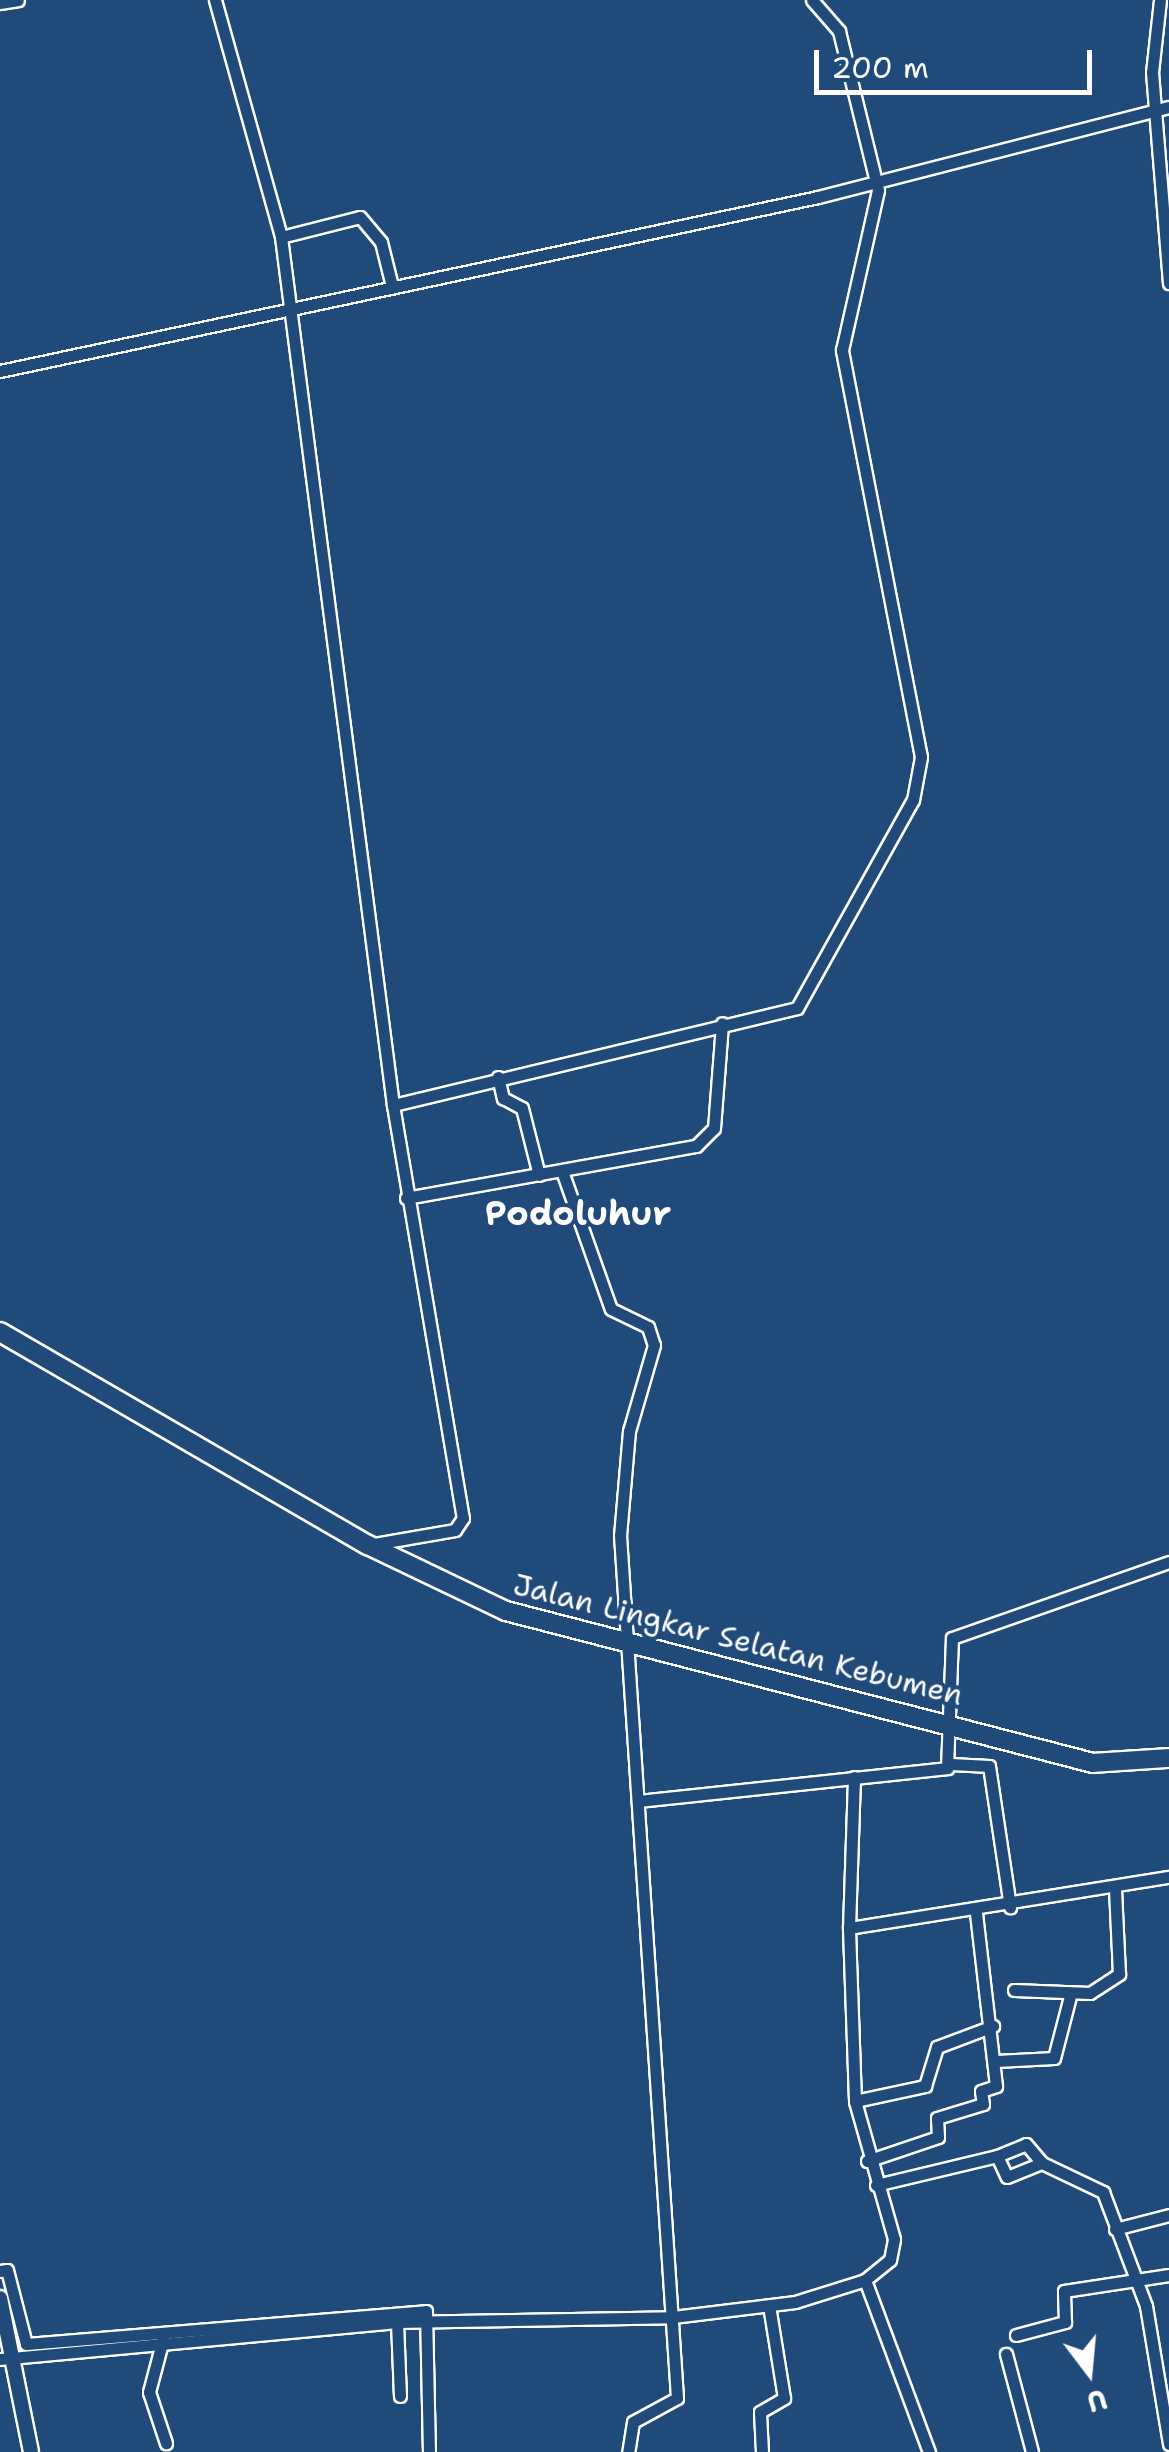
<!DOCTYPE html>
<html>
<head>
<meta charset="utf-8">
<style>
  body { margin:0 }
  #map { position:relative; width:1169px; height:2452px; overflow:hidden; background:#1f4a7a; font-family:"Shantell Sans",sans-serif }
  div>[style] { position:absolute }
  .roads { filter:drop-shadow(2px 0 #fff) drop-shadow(-2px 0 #fff) drop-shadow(0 2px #fff) drop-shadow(0 -2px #fff) }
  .minor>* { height:11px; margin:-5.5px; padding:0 5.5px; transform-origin:5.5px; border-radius:5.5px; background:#1f4a7a }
  .tertiary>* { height:14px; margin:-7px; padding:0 7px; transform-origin:7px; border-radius:7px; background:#1f4a7a }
  .trunk>* { height:18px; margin:-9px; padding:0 9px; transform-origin:9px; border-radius:9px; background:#1f4a7a }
  span { translate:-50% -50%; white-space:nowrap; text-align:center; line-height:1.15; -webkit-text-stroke:8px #1f4a7a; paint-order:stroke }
  .street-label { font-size:30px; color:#fff }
  .quarter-label { font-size:35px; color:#fff; font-weight:700 }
  .north { position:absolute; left:1039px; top:2322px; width:100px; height:100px; -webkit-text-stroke:8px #1f4a7a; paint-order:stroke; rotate:164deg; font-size:28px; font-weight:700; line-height:40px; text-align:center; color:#fff }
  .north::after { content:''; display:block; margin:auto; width:35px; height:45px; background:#fff; clip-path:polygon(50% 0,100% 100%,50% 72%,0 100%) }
  .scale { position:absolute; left:814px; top:50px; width:278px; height:45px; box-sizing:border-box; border:5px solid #fff; border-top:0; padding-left:12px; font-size:30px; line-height:35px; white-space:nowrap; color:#fff; -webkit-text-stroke:8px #1f4a7a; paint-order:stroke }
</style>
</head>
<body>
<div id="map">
  <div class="roads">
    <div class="minor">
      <i style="left:215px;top:0;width:246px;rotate:74.4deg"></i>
      <i style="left:281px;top:237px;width:875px;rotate:82.65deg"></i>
      <i style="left:393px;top:1105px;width:419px;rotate:80.4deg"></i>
      <i style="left:463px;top:1518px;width:14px;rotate:124deg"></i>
      <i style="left:455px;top:1530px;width:88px;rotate:170.2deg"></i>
      <i style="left:1160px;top:0;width:72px;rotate:96.3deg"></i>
      <i style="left:1152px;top:72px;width:212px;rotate:85.4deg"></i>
      <i style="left:0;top:3px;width:18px;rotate:-9deg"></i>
      <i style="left:281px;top:237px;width:81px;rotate:-14.2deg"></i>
      <i style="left:360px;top:217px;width:33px;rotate:50deg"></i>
      <i style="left:381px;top:242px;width:45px;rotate:76deg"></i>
      <i style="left:0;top:371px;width:836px;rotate:-12.01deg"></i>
      <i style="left:818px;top:197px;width:362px;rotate:-14.4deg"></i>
      <i style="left:498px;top:1077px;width:22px;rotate:77deg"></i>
      <i style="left:503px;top:1098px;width:21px;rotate:28deg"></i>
      <i style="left:522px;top:1108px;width:69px;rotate:75.8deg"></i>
      <i style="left:393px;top:1105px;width:415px;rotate:-13.5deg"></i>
      <i style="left:797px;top:1008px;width:238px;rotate:-60.9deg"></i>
      <i style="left:913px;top:800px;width:44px;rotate:-79.5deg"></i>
      <i style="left:921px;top:757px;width:415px;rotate:-101deg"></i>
      <i style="left:842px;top:350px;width:164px;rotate:-77.3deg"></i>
      <i style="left:878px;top:190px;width:164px;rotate:-103.8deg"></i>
      <i style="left:839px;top:31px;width:41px;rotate:-131.1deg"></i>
      <i style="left:562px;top:1171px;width:146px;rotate:70.5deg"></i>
      <i style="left:611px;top:1309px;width:41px;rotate:25.9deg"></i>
      <i style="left:648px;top:1327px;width:19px;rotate:72deg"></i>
      <i style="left:654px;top:1345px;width:90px;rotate:106.2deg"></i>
      <i style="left:629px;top:1431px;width:104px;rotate:94.9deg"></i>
      <i style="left:620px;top:1535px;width:865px;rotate:86.22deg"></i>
      <i style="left:677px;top:2398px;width:50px;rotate:151.4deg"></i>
      <i style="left:633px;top:2422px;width:30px;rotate:99deg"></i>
      <i style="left:406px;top:1198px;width:295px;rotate:-10.2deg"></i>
      <i style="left:696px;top:1146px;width:25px;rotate:-45deg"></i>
      <i style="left:714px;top:1128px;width:105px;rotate:-85.6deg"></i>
      <i style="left:951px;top:1764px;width:38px;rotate:3deg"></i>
      <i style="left:989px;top:1766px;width:143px;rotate:81.5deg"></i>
      <i style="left:639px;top:1801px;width:310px;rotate:-6.1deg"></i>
      <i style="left:947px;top:1768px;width:130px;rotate:-87.8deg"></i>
      <i style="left:952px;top:1638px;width:230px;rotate:-19.3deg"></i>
      <i style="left:849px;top:1928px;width:151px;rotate:-88.1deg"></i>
      <i style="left:1014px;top:1990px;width:76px;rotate:2.3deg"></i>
      <i style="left:1090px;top:1993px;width:35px;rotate:-33deg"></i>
      <i style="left:1119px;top:1974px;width:84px;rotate:-92.7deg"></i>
      <i style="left:996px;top:2061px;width:58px;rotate:-3deg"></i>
      <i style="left:1054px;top:2058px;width:64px;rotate:-75.5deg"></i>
      <i style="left:855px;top:2101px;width:72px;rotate:-12.1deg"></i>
      <i style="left:925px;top:2086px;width:41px;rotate:-72.9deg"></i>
      <i style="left:937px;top:2047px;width:60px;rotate:-20.6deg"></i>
      <i style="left:997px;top:2156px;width:31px;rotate:-22deg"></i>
      <i style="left:1026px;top:2144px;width:25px;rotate:50deg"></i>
      <i style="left:1042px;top:2163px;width:68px;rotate:25.4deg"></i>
      <i style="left:1103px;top:2192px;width:122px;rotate:69.3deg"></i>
      <i style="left:1146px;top:2306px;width:140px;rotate:80.5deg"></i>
      <i style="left:867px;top:2161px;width:75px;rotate:-18.7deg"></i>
      <i style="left:938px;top:2137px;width:19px;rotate:-93deg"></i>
      <i style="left:937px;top:2118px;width:48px;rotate:-16.9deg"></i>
      <i style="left:983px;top:2104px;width:13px;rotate:-99deg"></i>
      <i style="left:981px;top:2091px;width:16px;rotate:-18deg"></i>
      <i style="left:996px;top:2086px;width:175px;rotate:-96.6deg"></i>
      <i style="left:876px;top:2185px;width:124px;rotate:-13.5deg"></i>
      <i style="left:997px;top:2156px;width:23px;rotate:65deg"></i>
      <i style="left:1007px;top:2177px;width:38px;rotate:-22deg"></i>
      <i style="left:1115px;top:2229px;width:56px;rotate:-14.5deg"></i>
      <i style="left:0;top:2271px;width:7px;rotate:-8deg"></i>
      <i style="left:7px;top:2270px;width:76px;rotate:75.6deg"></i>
      <i style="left:26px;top:2344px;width:401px;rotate:-4.7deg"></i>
      <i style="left:426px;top:2311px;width:141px;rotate:88.8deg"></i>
      <i style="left:865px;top:2280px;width:184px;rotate:69.6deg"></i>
      <i style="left:397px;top:2322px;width:74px;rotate:87.7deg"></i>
      <i style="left:1016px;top:2335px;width:51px;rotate:-14.9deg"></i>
      <i style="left:1065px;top:2322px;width:31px;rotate:-92deg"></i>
      <i style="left:1064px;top:2291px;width:106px;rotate:-8.7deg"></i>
      <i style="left:163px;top:2339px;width:55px;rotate:104.8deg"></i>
      <i style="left:149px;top:2392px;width:54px;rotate:71.6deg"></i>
      <i style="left:1006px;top:2354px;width:101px;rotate:75.1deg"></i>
      <i style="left:0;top:2359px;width:399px;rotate:-5.3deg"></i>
      <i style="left:397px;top:2322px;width:276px;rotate:-1deg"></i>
      <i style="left:673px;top:2317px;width:123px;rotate:-7deg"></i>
      <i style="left:795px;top:2302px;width:73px;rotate:-17.4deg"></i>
      <i style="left:865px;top:2280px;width:32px;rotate:-39deg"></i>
      <i style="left:890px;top:2260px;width:21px;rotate:-79deg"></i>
      <i style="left:894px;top:2239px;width:143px;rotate:-105.8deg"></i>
      <i style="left:855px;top:2101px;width:173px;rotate:-92deg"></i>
      <i style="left:849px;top:1928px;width:324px;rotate:-9.1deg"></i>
      <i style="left:762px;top:2452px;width:40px;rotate:-92.9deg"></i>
      <i style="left:760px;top:2412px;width:28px;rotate:-30deg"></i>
      <i style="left:784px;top:2398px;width:94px;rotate:-99.2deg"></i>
    </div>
    <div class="tertiary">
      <i style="left:0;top:2298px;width:157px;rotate:78.6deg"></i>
    </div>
    <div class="trunk">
      <i style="left:0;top:1332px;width:425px;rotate:30.1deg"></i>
      <i style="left:368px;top:1545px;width:153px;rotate:25.6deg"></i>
      <i style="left:506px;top:1611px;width:606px;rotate:14.52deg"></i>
      <i style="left:1093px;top:1763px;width:76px;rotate:-3.8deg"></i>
    </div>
  </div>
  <div class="street-label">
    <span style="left:738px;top:1640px;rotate:14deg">Jalan Lingkar Selatan Kebumen</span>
  </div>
  <div class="quarter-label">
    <span style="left:578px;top:1213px">Podoluhur</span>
  </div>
  <div class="north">U</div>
  <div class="scale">200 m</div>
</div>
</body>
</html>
